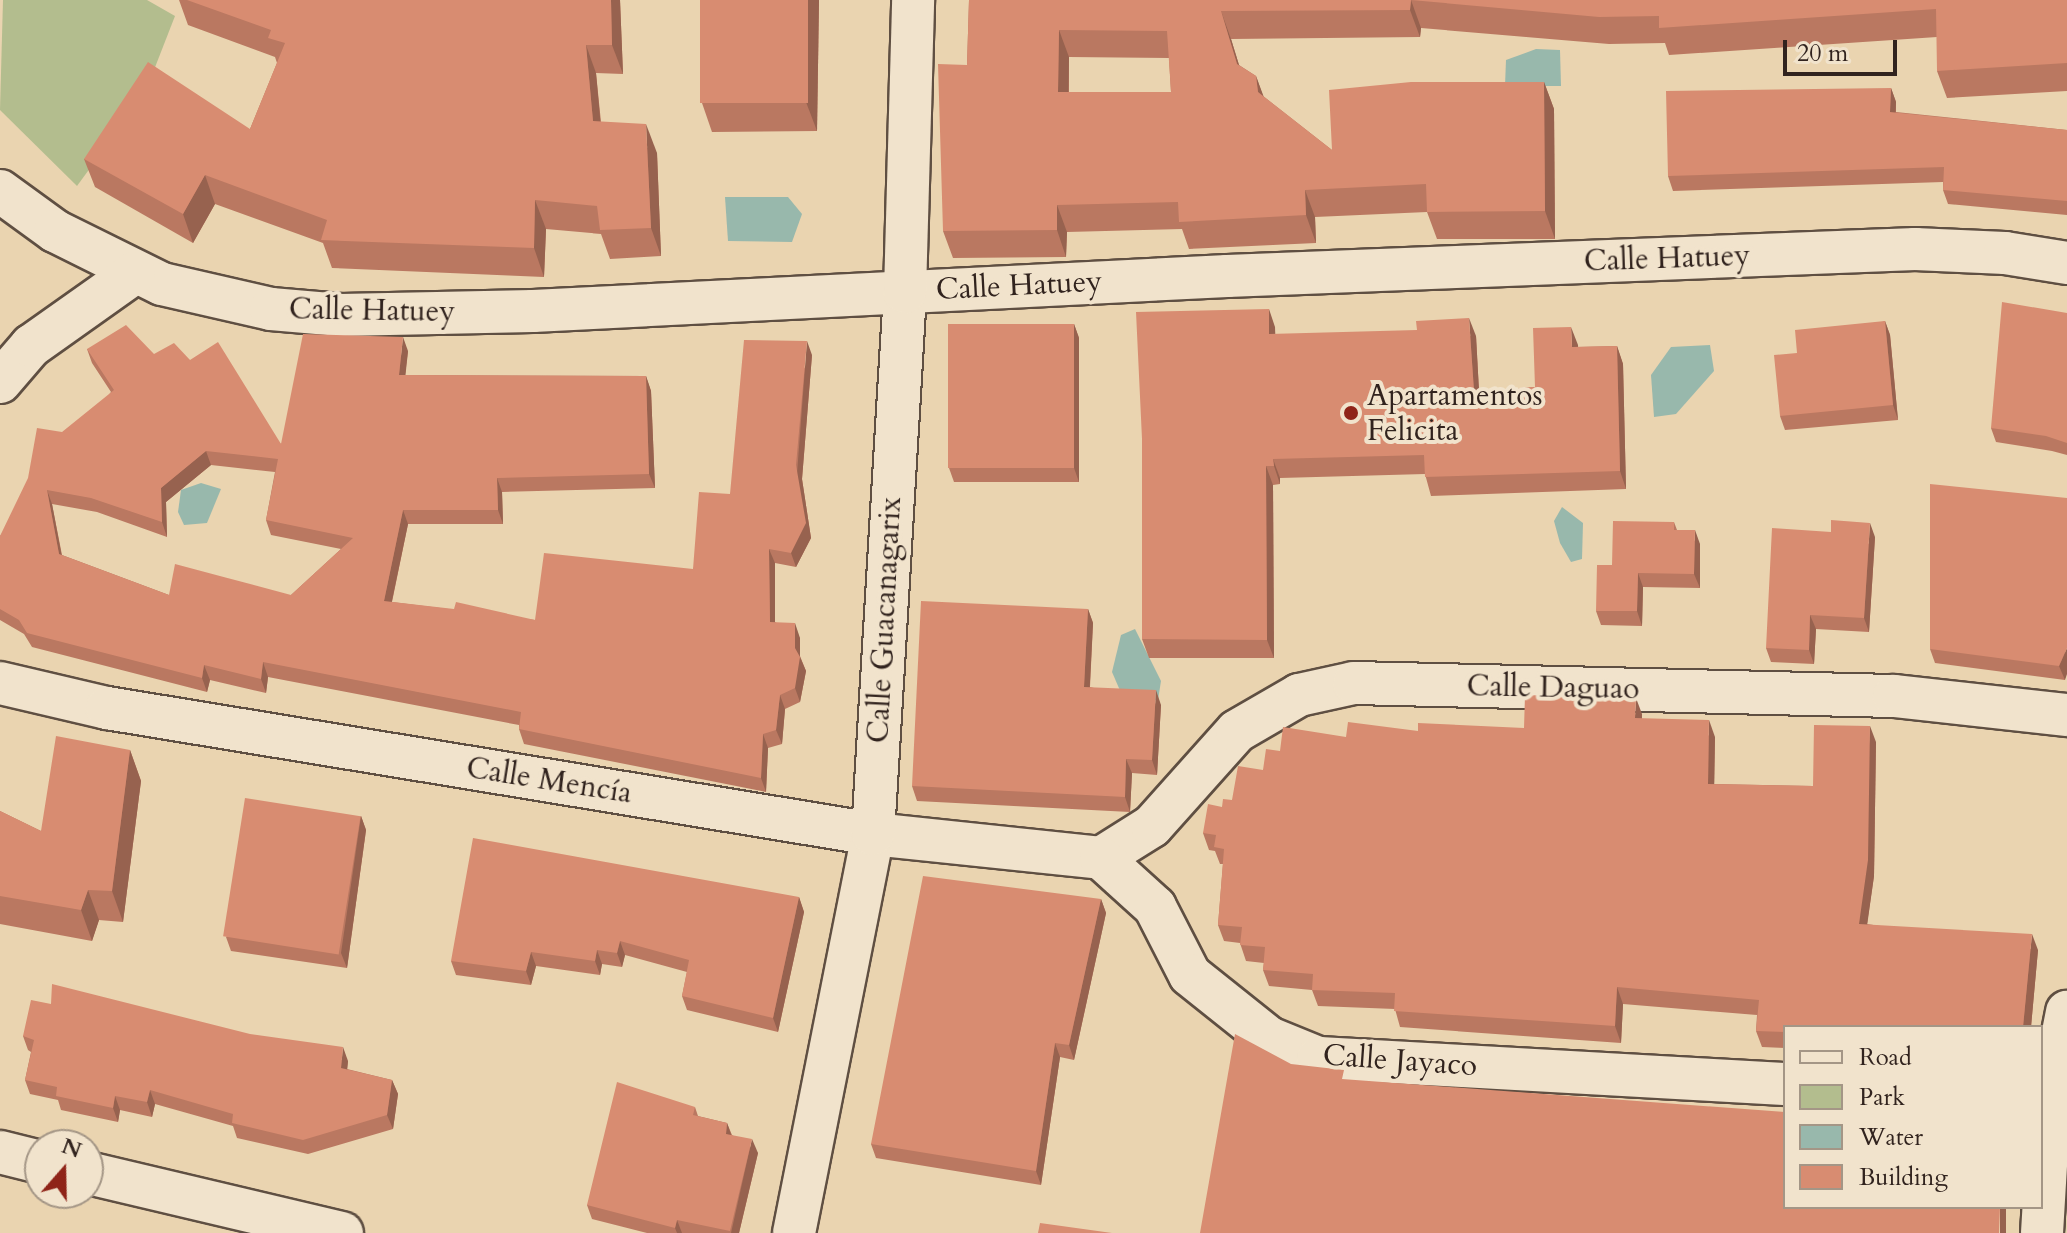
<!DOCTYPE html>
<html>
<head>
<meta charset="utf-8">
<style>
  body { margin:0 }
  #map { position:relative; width:2067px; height:1233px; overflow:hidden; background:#ead4b0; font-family:Cardo,serif }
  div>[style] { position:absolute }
  .green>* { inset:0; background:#b3bd8e }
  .water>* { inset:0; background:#98b8ac }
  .roads { filter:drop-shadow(2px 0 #5f4f42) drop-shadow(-2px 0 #5f4f42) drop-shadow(0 2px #5f4f42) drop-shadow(0 -2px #5f4f42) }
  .minor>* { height:42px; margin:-21px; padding:0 21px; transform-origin:21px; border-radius:21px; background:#f1e3cc }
  .wall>* { inset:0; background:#ba7861 }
  .shaded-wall>* { inset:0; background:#97624f; transform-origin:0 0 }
  .building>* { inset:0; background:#d88c71; transform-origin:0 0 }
  .dots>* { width:22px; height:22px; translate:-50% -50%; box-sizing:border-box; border:4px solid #f1e3cc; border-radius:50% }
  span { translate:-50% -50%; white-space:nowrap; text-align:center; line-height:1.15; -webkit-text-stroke:8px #f1e3cc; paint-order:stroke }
  .street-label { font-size:30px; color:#31231e }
  .poi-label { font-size:30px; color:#31231e }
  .left { translate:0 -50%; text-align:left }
  .legend { position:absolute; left:1783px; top:1025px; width:260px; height:184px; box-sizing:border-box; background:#f1e3cc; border:2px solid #a49686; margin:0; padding:10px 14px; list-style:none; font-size:24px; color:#31231e }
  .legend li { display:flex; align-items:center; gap:16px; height:40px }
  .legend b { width:40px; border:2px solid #a49686 }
  .north { position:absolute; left:24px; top:1129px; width:80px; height:80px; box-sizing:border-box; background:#f1e3cc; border:2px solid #a49686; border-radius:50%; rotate:20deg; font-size:22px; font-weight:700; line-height:32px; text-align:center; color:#31231e }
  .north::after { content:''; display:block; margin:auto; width:28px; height:36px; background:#8f2418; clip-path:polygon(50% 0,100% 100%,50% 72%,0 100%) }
  .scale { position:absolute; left:1783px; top:40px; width:114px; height:36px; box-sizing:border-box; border:4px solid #31231e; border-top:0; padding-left:10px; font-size:24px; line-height:28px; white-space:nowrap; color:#31231e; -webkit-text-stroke:6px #f1e3cc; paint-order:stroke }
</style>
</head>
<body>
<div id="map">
  <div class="green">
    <i style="clip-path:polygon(3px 0,147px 0,175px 16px,145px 93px,77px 186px,0 110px)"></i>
  </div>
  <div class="water">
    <i style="clip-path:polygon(1536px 49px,1560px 50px,1561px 86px,1505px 86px,1506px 60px)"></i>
    <i style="clip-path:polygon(725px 197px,788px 197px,802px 214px,792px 242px,728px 241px)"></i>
    <i style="clip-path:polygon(1710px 345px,1714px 371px,1676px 414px,1654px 417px,1651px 375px,1671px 347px)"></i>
    <i style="clip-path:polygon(201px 483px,221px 489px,207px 523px,184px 525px,178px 512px,181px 490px)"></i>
    <i style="clip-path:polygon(1562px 507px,1583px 523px,1582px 559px,1571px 562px,1560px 543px,1554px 521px)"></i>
    <i style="clip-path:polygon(1135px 629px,1161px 681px,1158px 700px,1125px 702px,1112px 672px,1121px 635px)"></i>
  </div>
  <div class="roads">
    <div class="minor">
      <i style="left:0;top:191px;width:68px;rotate:36deg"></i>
      <i style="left:55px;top:231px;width:119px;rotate:26.4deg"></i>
      <i style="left:162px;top:284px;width:112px;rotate:12.9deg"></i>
      <i style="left:271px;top:309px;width:70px;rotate:4.9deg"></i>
      <i style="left:341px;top:315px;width:192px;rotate:-1.2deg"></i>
      <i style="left:533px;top:311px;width:695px;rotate:-2.89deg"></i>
      <i style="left:1227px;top:276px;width:689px;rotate:-2.25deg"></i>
      <i style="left:1915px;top:249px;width:90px;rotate:2.5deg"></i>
      <i style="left:2005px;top:253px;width:63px;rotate:9.2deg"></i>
      <i style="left:0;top:382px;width:48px;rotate:-49.3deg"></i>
      <i style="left:31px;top:346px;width:126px;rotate:-35.3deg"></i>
      <i style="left:0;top:683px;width:110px;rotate:13.2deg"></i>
      <i style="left:107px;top:708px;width:776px;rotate:9.34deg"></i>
      <i style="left:873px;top:834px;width:229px;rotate:6deg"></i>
      <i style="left:1101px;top:858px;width:60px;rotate:-32.1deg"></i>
      <i style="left:1152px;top:826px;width:127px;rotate:-48.2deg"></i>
      <i style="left:1237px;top:731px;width:72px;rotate:-30.1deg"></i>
      <i style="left:1299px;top:695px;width:56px;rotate:-12.3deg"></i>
      <i style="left:1354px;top:683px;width:540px;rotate:1.38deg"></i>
      <i style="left:1894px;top:696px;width:174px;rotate:6.3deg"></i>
      <i style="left:1101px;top:858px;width:73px;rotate:42.2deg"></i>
      <i style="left:1155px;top:907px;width:76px;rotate:62.8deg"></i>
      <i style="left:1190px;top:975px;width:101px;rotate:38.6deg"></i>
      <i style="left:1269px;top:1038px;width:53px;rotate:22.2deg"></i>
      <i style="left:1318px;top:1058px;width:468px;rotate:3.2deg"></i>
      <i style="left:0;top:1152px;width:41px;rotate:14deg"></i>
      <i style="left:88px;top:1173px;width:261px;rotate:13.3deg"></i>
      <i style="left:794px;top:1233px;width:407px;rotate:-78.8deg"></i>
      <i style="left:873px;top:834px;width:543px;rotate:-86.62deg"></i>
      <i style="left:905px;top:292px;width:292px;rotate:-88.4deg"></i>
      <i style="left:2042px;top:1233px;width:135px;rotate:-86.6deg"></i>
      <i style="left:2050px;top:1098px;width:88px;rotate:-78.8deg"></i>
    </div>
  </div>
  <div class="wall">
    <i style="clip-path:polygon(179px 0,620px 0,623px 74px,596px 73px,601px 122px,657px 153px,661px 256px,610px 259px,601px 234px,546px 229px,544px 277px,332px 268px,323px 243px,215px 204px,193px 243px,95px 187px,84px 159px,250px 129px,277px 63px,275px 57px,188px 25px)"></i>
    <i style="clip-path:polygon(700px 0,819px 0,817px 131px,712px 132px,702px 103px)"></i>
    <i style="clip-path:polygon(evenodd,969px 0,2067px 0,2067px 91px,1947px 98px,1937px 71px,1937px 37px,1669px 55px,1665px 43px,1609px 44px,1421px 28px,1420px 37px,1231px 39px,1239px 65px,1256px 76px,1263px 96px,1332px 150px,1544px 82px,1554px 109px,1555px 239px,1437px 239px,1427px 212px,1315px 217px,1316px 243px,1189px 249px,1182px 229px,1067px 232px,1066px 257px,953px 258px,943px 231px,967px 65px,969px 0,1069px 57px,1169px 58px,1171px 92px,1069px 92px,1069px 57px)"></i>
    <i style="clip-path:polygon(1891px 88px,1896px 102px,1896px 112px,2067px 130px,2067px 215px,1948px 204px,1943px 190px,1943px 182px,1673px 191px,1668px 176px)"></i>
    <i style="clip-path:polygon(2067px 313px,2067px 455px,2052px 451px,1996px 442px,1991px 428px)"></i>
    <i style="clip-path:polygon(1885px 321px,1890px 335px,1898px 420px,1785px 430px,1780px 416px,1797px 353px)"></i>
    <i style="clip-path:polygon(1074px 324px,1079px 338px,1079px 482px,954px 482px,949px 468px)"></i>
    <i style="clip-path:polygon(1275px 327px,1275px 334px,1476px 336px,1479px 391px,1535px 387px,1578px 347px,1617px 346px,1623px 364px,1626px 489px,1431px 496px,1425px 474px,1280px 478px,1280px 484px,1273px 485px,1274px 658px,1149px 658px,1142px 639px)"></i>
    <i style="clip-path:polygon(evenodd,87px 349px,154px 354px,190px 360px,281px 444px,408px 351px,405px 375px,646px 376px,651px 391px,655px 488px,502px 492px,503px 524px,408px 524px,392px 602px,535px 620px,693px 569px,730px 494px,812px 355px,802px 479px,811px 538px,796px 567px,775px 563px,775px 622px,800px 638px,800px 656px,806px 671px,800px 702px,785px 709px,782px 744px,768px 748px,766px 792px,524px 744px,519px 729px,519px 725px,268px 677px,266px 693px,210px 680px,207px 692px,32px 647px,24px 634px,0 620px,0 536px,111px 392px,92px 363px,87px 349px,211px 465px,275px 472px,266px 520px,271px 535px,341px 549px,291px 595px,169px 595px,62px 555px,52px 504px,97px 512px,167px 537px,166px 502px,211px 465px)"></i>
    <i style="clip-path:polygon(2067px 498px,2065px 680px,1935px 663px,1930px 649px)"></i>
    <i style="clip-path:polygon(1674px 522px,1677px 530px,1700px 544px,1700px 588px,1643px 587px,1642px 626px,1601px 625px,1596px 611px,1612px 565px)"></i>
    <i style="clip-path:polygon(1875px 537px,1869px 632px,1816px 629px,1814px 664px,1771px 662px,1766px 648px)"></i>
    <i style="clip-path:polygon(1088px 609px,1093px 623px,1090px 687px,1161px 705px,1157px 775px,1132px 773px,1130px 812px,917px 801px,912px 786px)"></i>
    <i style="clip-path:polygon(1642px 714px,1642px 719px,1715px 737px,1714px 784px,1813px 786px,1876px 742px,1874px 876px,1867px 924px,2038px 950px,2031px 1027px,1785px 1027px,1785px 1048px,1762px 1047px,1756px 1031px,1757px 1015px,1623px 1004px,1621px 1043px,1400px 1027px,1395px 1009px,1318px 1006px,1312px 990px,1269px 986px,1263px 970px,1264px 963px,1246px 961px,1240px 943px,1224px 941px,1218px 925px,1223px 864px,1220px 864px,1215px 851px,1209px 850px,1203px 833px,1222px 807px,1232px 800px,1263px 770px,1280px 751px,1346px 737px,1418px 731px,1524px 728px)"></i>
    <i style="clip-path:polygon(130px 750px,141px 781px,123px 922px,99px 920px,92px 941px,0 924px,0 811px,41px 831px)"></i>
    <i style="clip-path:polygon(361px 816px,366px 830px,347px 968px,231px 951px,226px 937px)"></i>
    <i style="clip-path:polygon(799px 897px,804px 912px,778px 1032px,687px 1010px,682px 996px,687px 972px,625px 955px,622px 967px,602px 964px,600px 975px,536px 966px,531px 985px,456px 975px,451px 961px)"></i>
    <i style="clip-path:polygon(1101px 899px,1106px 913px,1074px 1060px,1060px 1057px,1041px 1185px,876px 1158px,871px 1144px)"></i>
    <i style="clip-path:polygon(51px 1004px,348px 1061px,347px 1069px,392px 1080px,398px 1094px,393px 1129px,308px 1154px,237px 1138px,233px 1126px,155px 1104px,152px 1117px,120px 1110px,118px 1122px,61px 1110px,58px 1100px,30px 1094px,25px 1080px,31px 1052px,28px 1050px,23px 1036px)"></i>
    <i style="clip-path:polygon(695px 1107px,698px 1116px,727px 1123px,732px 1135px,758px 1153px,739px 1233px,647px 1233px,592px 1219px,587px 1205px)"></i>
  </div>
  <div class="shaded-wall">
    <i style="clip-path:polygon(611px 0,620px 0,623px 74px,612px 45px)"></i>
    <i style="clip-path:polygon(808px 0,819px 0,817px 131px,806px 102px)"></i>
    <i style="clip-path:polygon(1411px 0,1421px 28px,1420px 37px,1410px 10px)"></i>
    <i style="clip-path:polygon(1221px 11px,1231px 39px,1247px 91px,1237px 64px)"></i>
    <i style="clip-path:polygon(1059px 30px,1069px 57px,1068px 119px,1058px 92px)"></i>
    <i style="clip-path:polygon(586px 45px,596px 73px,603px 150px,593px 121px)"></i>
    <i style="clip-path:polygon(1256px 76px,1266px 103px,1258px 92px)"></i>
    <i style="clip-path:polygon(1544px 82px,1554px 109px,1555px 239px,1545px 211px)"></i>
    <i style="clip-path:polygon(1891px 88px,1896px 102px,1895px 126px,1890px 112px)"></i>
    <i style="clip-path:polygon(646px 124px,657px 153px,661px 256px,651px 228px)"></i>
    <i style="clip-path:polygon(205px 175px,215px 204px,193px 243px,183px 214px)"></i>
    <i style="clip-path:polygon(1305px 190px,1315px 217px,1316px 243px,1306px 215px)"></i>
    <i style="clip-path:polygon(535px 200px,546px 229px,544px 277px,534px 248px)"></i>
    <i style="clip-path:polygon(1057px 205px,1067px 232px,1066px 257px,1057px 230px)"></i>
    <i style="clip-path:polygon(1269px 309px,1275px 327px,1276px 353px,1269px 334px)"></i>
    <i style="clip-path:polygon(1469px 318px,1476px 336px,1480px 409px,1474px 391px)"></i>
    <i style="clip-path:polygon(1885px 321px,1890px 335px,1898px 420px,1893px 405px)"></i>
    <i style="clip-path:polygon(1074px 324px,1079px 338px,1079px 482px,1074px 468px)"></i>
    <i style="clip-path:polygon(1571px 327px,1578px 345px,1579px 365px,1572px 347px)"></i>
    <i style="clip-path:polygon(403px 337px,408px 351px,404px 389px,399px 375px)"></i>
    <i style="clip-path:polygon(807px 341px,812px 355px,802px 479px,811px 538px,796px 567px,791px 553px)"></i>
    <i style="clip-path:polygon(1617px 346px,1623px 364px,1626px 489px,1620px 471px)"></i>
    <i style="clip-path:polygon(646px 376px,651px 391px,655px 488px,649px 474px)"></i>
    <i style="clip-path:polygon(206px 451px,211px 465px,166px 502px,167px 537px,162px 522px,161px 488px)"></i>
    <i style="clip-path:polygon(1273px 459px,1280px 478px,1280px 484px,1274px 466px)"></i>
    <i style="clip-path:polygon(1266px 466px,1273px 485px,1274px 658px,1267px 640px)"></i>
    <i style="clip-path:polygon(497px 478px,502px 492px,503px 524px,498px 510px)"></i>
    <i style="clip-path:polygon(47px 490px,52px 504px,64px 568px,59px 554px)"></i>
    <i style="clip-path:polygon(403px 510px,408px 524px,389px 615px,384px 601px)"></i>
    <i style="clip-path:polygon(1870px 523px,1875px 537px,1869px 632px,1864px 618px)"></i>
    <i style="clip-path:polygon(1695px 530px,1700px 544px,1700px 588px,1694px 574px)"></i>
    <i style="clip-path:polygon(769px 549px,775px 563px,775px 636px,770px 622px)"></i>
    <i style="clip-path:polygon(1638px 573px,1643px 587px,1642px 626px,1637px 611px)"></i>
    <i style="clip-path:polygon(1088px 609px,1093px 623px,1089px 701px,1084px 687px)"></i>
    <i style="clip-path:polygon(1810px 615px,1816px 629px,1814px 664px,1809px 650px)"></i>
    <i style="clip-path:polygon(795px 623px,800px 638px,800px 660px,800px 657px,806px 671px,800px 702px,795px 688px)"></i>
    <i style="clip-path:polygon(2067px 648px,2067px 674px,2065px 680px,2059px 666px)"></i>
    <i style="clip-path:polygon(263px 662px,268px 677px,266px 693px,261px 679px)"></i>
    <i style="clip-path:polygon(204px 665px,210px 680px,207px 692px,202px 678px)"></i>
    <i style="clip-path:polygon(1156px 690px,1161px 705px,1157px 775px,1152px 760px)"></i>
    <i style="clip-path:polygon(780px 695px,785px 709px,782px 744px,776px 730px)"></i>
    <i style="clip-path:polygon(1636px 698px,1642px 714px,1641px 735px,1635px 718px)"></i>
    <i style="clip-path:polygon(1709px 720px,1715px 737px,1714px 800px,1708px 784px)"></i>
    <i style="clip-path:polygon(1870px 726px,1876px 742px,1874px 876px,1865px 940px,1859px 924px)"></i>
    <i style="clip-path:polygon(763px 734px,768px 748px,766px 792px,761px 778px)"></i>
    <i style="clip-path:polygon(130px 750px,141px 781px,123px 922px,112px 891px)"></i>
    <i style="clip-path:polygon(1126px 759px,1132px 773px,1130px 812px,1125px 797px)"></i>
    <i style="clip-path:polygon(361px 816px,366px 830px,347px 968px,341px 953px)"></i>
    <i style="clip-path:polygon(88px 890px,99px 920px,92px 941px,81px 910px)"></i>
    <i style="clip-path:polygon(799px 897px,804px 912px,778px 1032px,773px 1018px)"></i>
    <i style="clip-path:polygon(1101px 899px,1106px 913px,1074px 1060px,1069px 1045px)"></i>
    <i style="clip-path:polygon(2032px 934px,2038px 950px,2031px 1027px,2023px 1027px)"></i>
    <i style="clip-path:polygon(620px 941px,625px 955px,622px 967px,617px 953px)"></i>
    <i style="clip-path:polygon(597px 950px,602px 964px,600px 975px,595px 961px)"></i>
    <i style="clip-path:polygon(531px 952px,536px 966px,531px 985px,526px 971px)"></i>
    <i style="clip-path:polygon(1617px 987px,1623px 1004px,1621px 1043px,1615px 1026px)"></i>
    <i style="clip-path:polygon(1055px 1043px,1060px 1057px,1041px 1185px,1036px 1171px)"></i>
    <i style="clip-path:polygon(343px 1047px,348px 1061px,346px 1082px,341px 1068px)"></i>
    <i style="clip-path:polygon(392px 1080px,398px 1094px,393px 1129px,387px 1115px)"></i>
    <i style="clip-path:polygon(150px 1090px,155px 1104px,152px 1117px,147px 1102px)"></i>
    <i style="clip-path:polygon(115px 1096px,120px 1110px,118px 1122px,113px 1108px)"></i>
    <i style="clip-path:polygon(727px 1123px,732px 1137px,726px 1134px)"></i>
    <i style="clip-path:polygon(752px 1139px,758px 1153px,739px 1233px,731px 1233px)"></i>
    <i style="left:2000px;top:1207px;width:6px;height:26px"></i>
    <i style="clip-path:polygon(677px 1220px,682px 1233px,677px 1233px,675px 1228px)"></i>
  </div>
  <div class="building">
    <i style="clip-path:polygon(187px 0,611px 0,612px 45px,586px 45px,593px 121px,646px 124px,651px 228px,600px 230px,597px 206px,535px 200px,534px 248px,321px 240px,327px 220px,205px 175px,183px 214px,84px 159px,148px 62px,250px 129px,285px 43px,268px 38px,271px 30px)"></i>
    <i style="left:700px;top:0;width:108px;height:103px"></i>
    <i style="clip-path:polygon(evenodd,969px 0,2067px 0,2067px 63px,1937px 71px,1936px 9px,1659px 28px,1659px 16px,1599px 17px,1411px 0,1410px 10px,1221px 11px,1237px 64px,1256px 76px,1258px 92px,1332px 150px,1329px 90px,1411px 82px,1544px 82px,1545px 211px,1427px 212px,1426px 184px,1305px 190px,1306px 215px,1179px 222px,1178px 202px,1057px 205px,1057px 230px,943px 231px,938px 64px,967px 65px,969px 0,1059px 30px,1167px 31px,1171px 92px,1058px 92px,1059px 30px)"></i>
    <i style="clip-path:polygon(1891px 88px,1890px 112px,2067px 130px,2067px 201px,1943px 190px,1944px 167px,1668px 176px,1666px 91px)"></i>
    <i style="clip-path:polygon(2002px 302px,2067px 313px,2067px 443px,2046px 436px,1991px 428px)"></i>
    <i style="clip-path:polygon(1269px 309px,1269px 334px,1417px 330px,1416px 321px,1469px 318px,1474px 391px,1535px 387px,1533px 328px,1571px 327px,1572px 347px,1617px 346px,1620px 471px,1425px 477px,1424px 455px,1273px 459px,1274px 466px,1266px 466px,1267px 640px,1142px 639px,1142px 439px,1136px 312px)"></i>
    <i style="clip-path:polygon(1885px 321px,1893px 405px,1780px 416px,1774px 355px,1797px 353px,1795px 330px)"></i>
    <i style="left:948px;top:324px;width:126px;height:144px"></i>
    <i style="clip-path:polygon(evenodd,126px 325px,154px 354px,174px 343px,190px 360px,218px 342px,281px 444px,303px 334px,403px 337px,399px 375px,646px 376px,649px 474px,497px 478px,498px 510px,403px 510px,384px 601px,454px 609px,456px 602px,535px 620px,544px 553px,693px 569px,699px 492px,730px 494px,744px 340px,807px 341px,796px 465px,806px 523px,791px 553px,769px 549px,770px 622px,795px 623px,795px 648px,800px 657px,795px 688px,780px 695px,776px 730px,763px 734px,761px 778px,519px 729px,521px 712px,263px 662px,261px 679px,204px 665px,202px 678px,27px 633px,19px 620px,0 609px,0 536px,28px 478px,37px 428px,62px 432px,114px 390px,87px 349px,126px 325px,206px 451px,278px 459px,266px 520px,353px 538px,291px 595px,175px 564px,169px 595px,59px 554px,47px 490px,91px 498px,162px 522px,161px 488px,206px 451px)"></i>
    <i style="clip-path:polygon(1930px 484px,2067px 498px,2067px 648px,2059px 666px,1930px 649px)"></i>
    <i style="clip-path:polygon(1831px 520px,1870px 523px,1864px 618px,1810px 615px,1809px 650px,1766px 648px,1772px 528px,1831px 532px)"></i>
    <i style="clip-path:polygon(1613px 521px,1674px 522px,1674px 530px,1695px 530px,1694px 574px,1638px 573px,1637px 611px,1596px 611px,1597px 565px,1612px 565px)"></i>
    <i style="clip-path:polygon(921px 601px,1088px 609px,1084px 687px,1156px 690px,1152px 760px,1126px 759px,1125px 797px,912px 786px)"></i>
    <i style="clip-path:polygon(1525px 695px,1636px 698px,1635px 718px,1709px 720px,1708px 784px,1813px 786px,1814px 725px,1870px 726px,1868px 860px,1859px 924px,2032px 934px,2023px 1027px,1785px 1027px,1785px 1032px,1756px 1031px,1759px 1000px,1617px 987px,1615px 1026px,1394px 1011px,1395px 993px,1312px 990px,1313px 974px,1263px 970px,1265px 947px,1240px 945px,1242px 927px,1218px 925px,1224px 849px,1214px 847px,1216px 835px,1203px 833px,1208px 804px,1222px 807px,1223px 799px,1232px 800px,1238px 766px,1263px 770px,1266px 749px,1280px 751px,1283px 727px,1346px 737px,1348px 722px,1418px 731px,1418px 723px,1524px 728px)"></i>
    <i style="clip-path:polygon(56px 736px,130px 750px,112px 891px,88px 890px,81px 910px,0 896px,0 811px,41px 831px)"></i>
    <i style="left:245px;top:798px;width:117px;height:140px;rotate:9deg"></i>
    <i style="clip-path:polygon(473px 838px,799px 897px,773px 1018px,682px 996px,689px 960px,620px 941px,617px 953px,597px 950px,595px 961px,531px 952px,526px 971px,451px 961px)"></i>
    <i style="clip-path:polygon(923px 876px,1101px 899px,1069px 1045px,1055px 1043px,1036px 1171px,871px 1144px)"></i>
    <i style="clip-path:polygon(52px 984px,250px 1034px,343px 1047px,341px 1068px,392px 1080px,387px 1115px,303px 1140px,232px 1123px,233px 1114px,150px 1090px,147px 1102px,115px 1096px,113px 1108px,56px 1096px,57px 1087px,25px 1080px,34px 1040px,23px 1036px,31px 1000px,51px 1004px)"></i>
    <i style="clip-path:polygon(1235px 1034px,1291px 1064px,1344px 1070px,1342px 1079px,1785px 1112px,1785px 1207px,2000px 1207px,1999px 1233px,1200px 1233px)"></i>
    <i style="clip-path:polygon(617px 1082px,695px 1107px,693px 1115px,727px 1123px,726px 1134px,752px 1139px,730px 1231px,677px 1220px,675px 1228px,587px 1205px)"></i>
    <i style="clip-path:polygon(1040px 1223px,1112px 1233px,1038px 1233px)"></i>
  </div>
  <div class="dots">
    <i style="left:1351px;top:413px;background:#8f2418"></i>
  </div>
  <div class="street-label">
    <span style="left:1667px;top:259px;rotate:-2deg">Calle Hatuey</span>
    <span style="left:1019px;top:286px;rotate:-3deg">Calle Hatuey</span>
    <span style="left:372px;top:311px;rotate:1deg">Calle Hatuey</span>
    <span style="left:885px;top:620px;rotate:-87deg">Calle Guacanagarix</span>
    <span style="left:1553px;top:688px;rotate:1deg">Calle Daguao</span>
    <span style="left:549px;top:781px;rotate:9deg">Calle Mencía</span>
    <span style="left:1400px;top:1061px;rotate:4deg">Calle Jayaco</span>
  </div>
  <div class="poi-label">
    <span class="left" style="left:1367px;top:413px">Apartamentos<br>Felicita</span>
  </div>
  <ul class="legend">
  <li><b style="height:10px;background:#f1e3cc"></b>Road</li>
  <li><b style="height:22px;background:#b3bd8e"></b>Park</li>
  <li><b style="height:22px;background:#98b8ac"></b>Water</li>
  <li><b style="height:22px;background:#d88c71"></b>Building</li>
  </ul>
  <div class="north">N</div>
  <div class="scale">20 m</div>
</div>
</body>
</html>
